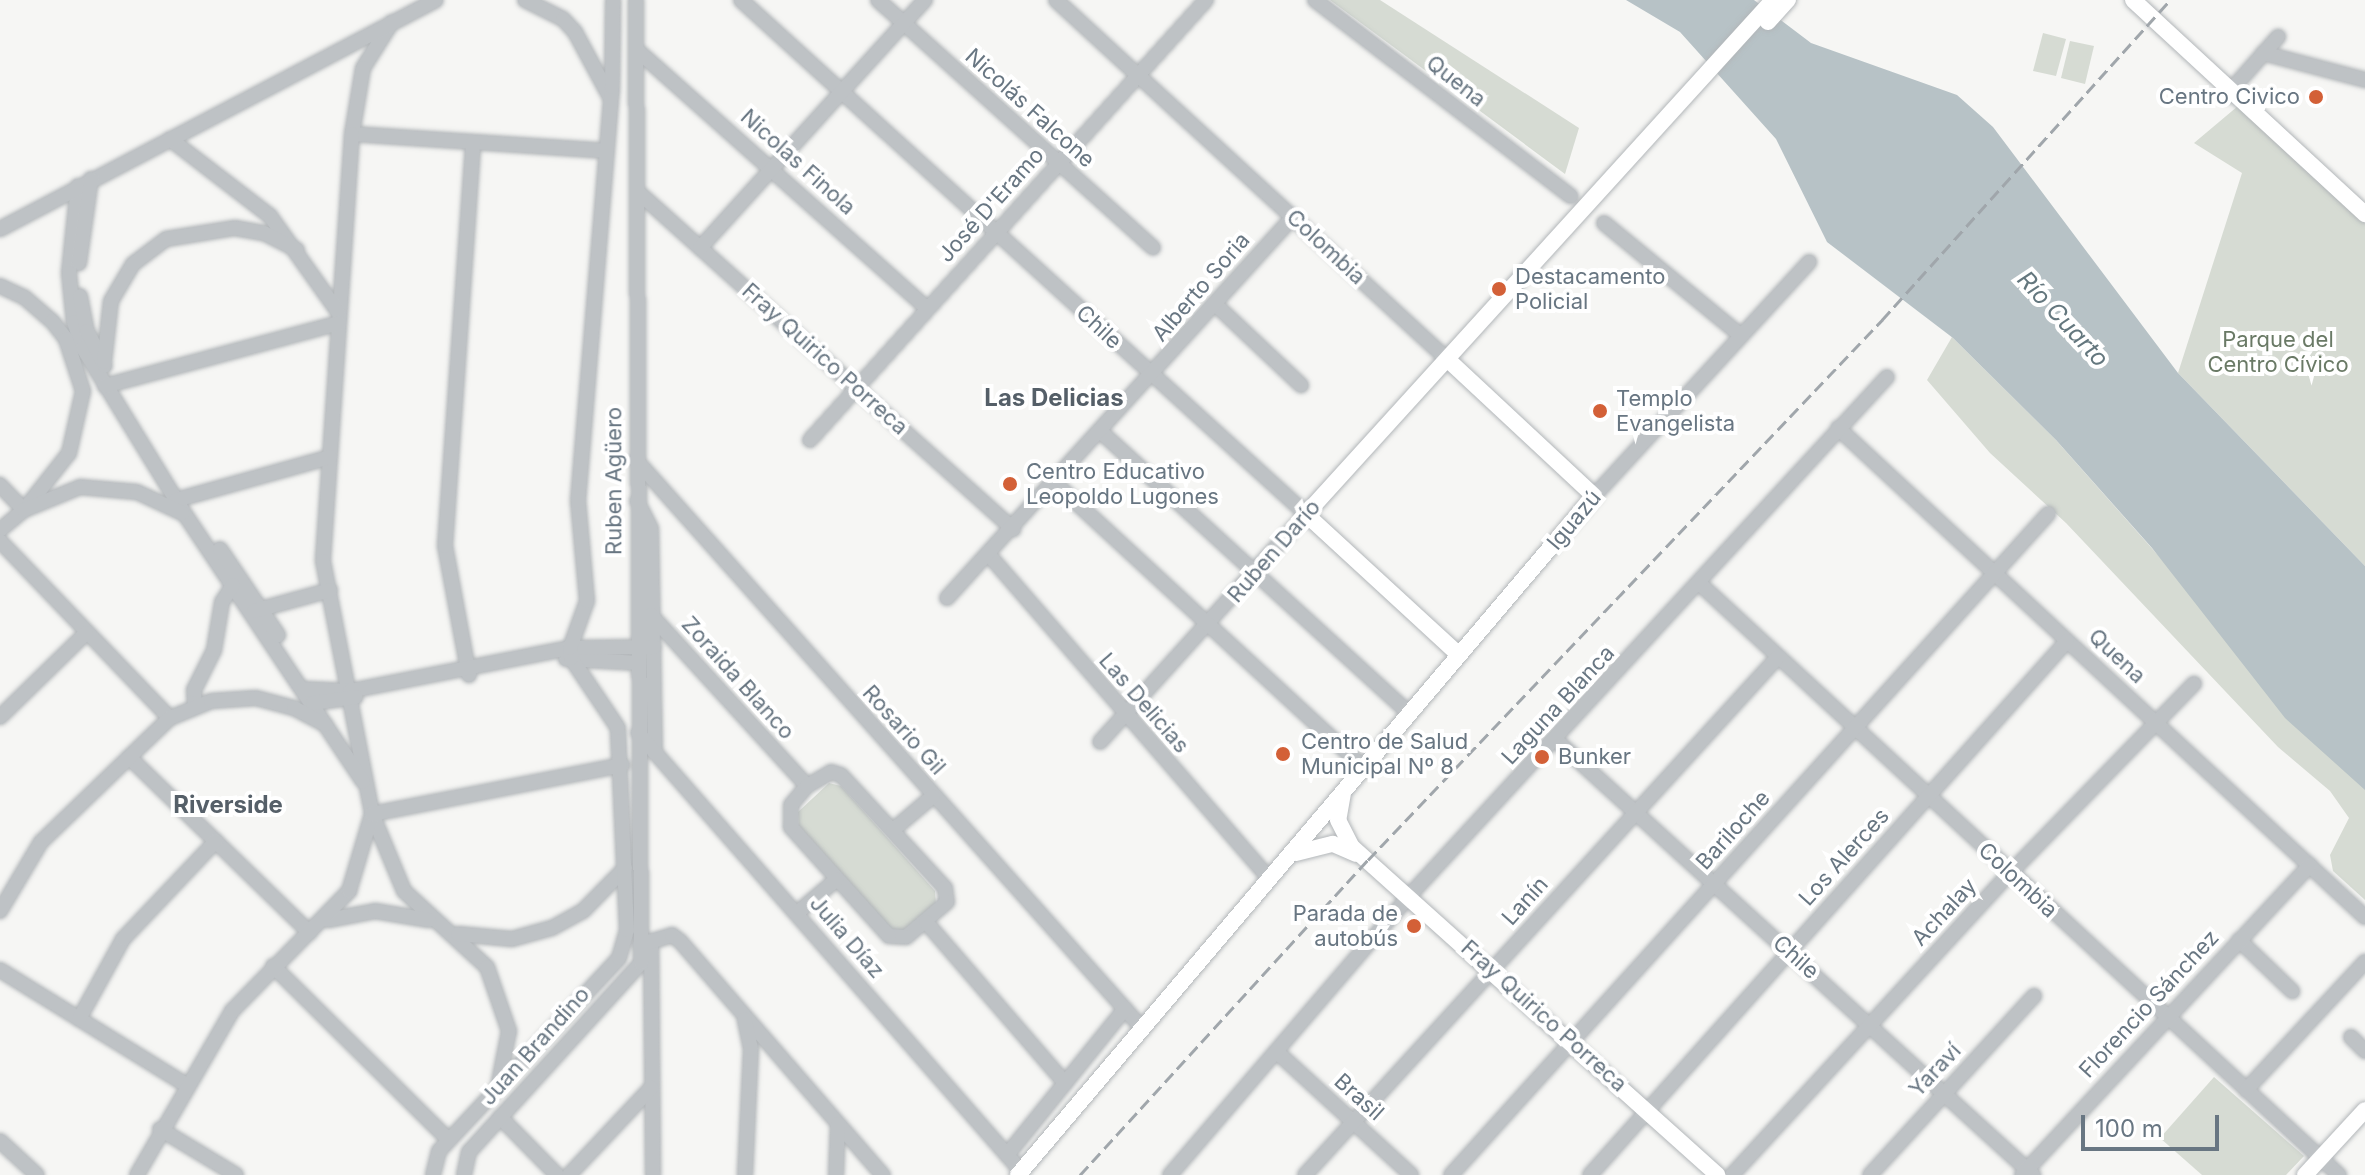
<!DOCTYPE html>
<meta charset="utf-8">
<style>
body{margin:0}
#map{position:relative;width:2365px;height:1175px;overflow:hidden;background:#f6f6f4;font-family:Inter,sans-serif}
div>[style]{position:absolute}
[style*='--x']{left:calc(var(--x)*1px);top:calc(var(--y)*1px);width:calc(var(--w)*1px);rotate:calc(var(--a)*1deg)}
.green>*{inset:0;background:#d6dbd3}
.water>*{inset:0;background:#b7c2c6}
.roads{filter:drop-shadow(0 0 2px #b2b6b9) drop-shadow(0 0 2px #b2b6b9)}
.minor>*{height:14px;margin:-7px;padding:0 7px;transform-origin:7px;border-radius:7px;background:#bec2c5}
.major>*{height:16px;margin:-8px;padding:0 8px;transform-origin:8px;border-radius:8px;background:#fff}
.rail>*{height:3px;margin-top:-1.5px;transform-origin:0;background:repeating-linear-gradient(90deg,#a0a6ab 0 12px,transparent 0 18px)}
.dots>*{width:22px;height:22px;translate:-50% -50%;box-sizing:border-box;border:4px solid #fff;border-radius:50%}
span{translate:-50% -50%;white-space:nowrap;text-align:center;line-height:1.15;-webkit-text-stroke:8px #fff;paint-order:stroke}
.street-label{font-size:22px;color:#687682}
.poi-label{font-size:22px;color:#687682}
.right{translate:-100% -50%;text-align:right}
.left{translate:0 -50%;text-align:left}
.park-label{font-size:22px;color:#6a7a66}
.water-label{font-size:24px;color:#64777e;font-style:italic}
.neighbourhood-label{font-size:24px;color:#555f68;font-weight:700}
.scale{position:absolute;left:2081px;top:1115px;width:138px;height:36px;box-sizing:border-box;border:4px solid #687682;border-top:0;padding-left:10px;font-size:24px;line-height:28px;white-space:nowrap;color:#687682;-webkit-text-stroke:6px #fff;paint-order:stroke}
</style>
<div id="map">
<div class="green">
<i style="clip-path:polygon(1330px 0,1380px 0,1579px 128px,1565px 174px)"></i>
<i style="clip-path:polygon(2043px 33px,2066px 39px,2056px 76px,2033px 71px)"></i>
<i style="clip-path:polygon(2070px 41px,2094px 46px,2085px 84px,2061px 78px)"></i>
<i style="clip-path:polygon(2238px 106px,2365px 223px,2365px 566px,2178px 373px,2242px 173px,2194px 143px)"></i>
<i style="clip-path:polygon(1952px 337px,2055px 439px,2365px 789px,2365px 900px,2333px 871px,2330px 855px,2349px 818px,2330px 791px,2278px 747px,2066px 523px,1990px 453px,1927px 380px)"></i>
<i style="clip-path:polygon(829px 783px,841px 786px,935px 891px,936px 904px,903px 931px,891px 929px,799px 826px,798px 812px)"></i>
<i style="clip-path:polygon(2214px 1077px,2304px 1156px,2286px 1175px,2202px 1175px,2160px 1138px)"></i>
</div>
<div class="water">
<i style="clip-path:polygon(1626px 0,1754px 0,1811px 43px,1957px 95px,1993px 127px,2178px 373px,2365px 566px,2365px 790px,2285px 718px,2152px 548px,2056px 440px,1953px 338px,1827px 242px,1776px 139px,1680px 32px)"></i>
</div>
<div class="roads">
<div class="minor">
<i style="--x:525;--y:0;--w:42;--a:26.6"></i>
<i style="--x:563;--y:19;--w:18;--a:47"></i>
<i style="--x:575;--y:32;--w:74;--a:61.7"></i>
<i style="--x:741;--y:0;--w:764;--a:42.29"></i>
<i style="--x:1306;--y:514;--w:307;--a:132.1"></i>
<i style="--x:878;--y:0;--w:370;--a:42"></i>
<i style="--x:1056;--y:0;--w:532;--a:42.56"></i>
<i style="--x:1315;--y:0;--w:322;--a:37.5"></i>
<i style="--x:392;--y:22;--w:54;--a:122.2"></i>
<i style="--x:363;--y:68;--w:67;--a:99.5"></i>
<i style="--x:352;--y:134;--w:254;--a:3.8"></i>
<i style="--x:637;--y:50;--w:388;--a:41.7"></i>
<i style="--x:2263;--y:53;--w:106;--a:14.8"></i>
<i style="--x:2226;--y:96;--w:79;--a:-48.6"></i>
<i style="--x:352;--y:134;--w:428;--a:93.9"></i>
<i style="--x:323;--y:561;--w:258;--a:79"></i>
<i style="--x:372;--y:814;--w:83;--a:67.4"></i>
<i style="--x:404;--y:891;--w:113;--a:42.5"></i>
<i style="--x:487;--y:967;--w:68;--a:71"></i>
<i style="--x:509;--y:1031;--w:52;--a:101.1"></i>
<i style="--x:170;--y:139;--w:126;--a:37.6"></i>
<i style="--x:270;--y:216;--w:119;--a:54.6"></i>
<i style="--x:78;--y:186;--w:87;--a:95.9"></i>
<i style="--x:69;--y:273;--w:49;--a:84.2"></i>
<i style="--x:74;--y:322;--w:28;--a:71"></i>
<i style="--x:83;--y:348;--w:197;--a:58.5"></i>
<i style="--x:186;--y:516;--w:319;--a:56.3"></i>
<i style="--x:637;--y:191;--w:506;--a:41.95"></i>
<i style="--x:1604;--y:223;--w:173;--a:39.4"></i>
<i style="--x:0;--y:229;--w:492;--a:-27.7"></i>
<i style="--x:700;--y:248;--w:335;--a:-47.8"></i>
<i style="--x:79;--y:263;--w:85;--a:-81.9"></i>
<i style="--x:0;--y:286;--w:26;--a:25"></i>
<i style="--x:24;--y:297;--w:37;--a:41"></i>
<i style="--x:52;--y:321;--w:23;--a:52"></i>
<i style="--x:66;--y:339;--w:55;--a:71.9"></i>
<i style="--x:83;--y:391;--w:64;--a:102.7"></i>
<i style="--x:69;--y:453;--w:73;--a:128.3"></i>
<i style="--x:24;--y:510;--w:35;--a:-134"></i>
<i style="--x:80;--y:296;--w:36;--a:79"></i>
<i style="--x:87;--y:331;--w:39;--a:63"></i>
<i style="--x:1216;--y:305;--w:117;--a:43.3"></i>
<i style="--x:104;--y:362;--w:61;--a:-83.5"></i>
<i style="--x:111;--y:301;--w:43;--a:-59.3"></i>
<i style="--x:133;--y:264;--w:41;--a:-37.1"></i>
<i style="--x:166;--y:239;--w:70;--a:-9.1"></i>
<i style="--x:235;--y:228;--w:29;--a:10"></i>
<i style="--x:264;--y:233;--w:37;--a:27"></i>
<i style="--x:105;--y:386;--w:242;--a:-15.1"></i>
<i style="--x:1838;--y:428;--w:719;--a:42.86"></i>
<i style="--x:1100;--y:431;--w:417;--a:42.4"></i>
<i style="--x:810;--y:440;--w:592;--a:-48.01"></i>
<i style="--x:636;--y:460;--w:759;--a:48.31"></i>
<i style="--x:1054;--y:482;--w:418;--a:42.7"></i>
<i style="--x:1594;--y:496;--w:318;--a:-47.4"></i>
<i style="--x:176;--y:500;--w:160;--a:-15.6"></i>
<i style="--x:637;--y:501;--w:31;--a:63"></i>
<i style="--x:651;--y:529;--w:224;--a:89"></i>
<i style="--x:0;--y:530;--w:31;--a:-40"></i>
<i style="--x:24;--y:510;--w:61;--a:-22.3"></i>
<i style="--x:80;--y:487;--w:57;--a:5"></i>
<i style="--x:137;--y:492;--w:50;--a:25"></i>
<i style="--x:0;--y:541;--w:245;--a:46.2"></i>
<i style="--x:220;--y:549;--w:104;--a:56"></i>
<i style="--x:989;--y:555;--w:427;--a:49.1"></i>
<i style="--x:1699;--y:583;--w:872;--a:42.77"></i>
<i style="--x:947;--y:598;--w:515;--a:-47.76"></i>
<i style="--x:254;--y:611;--w:79;--a:-15.4"></i>
<i style="--x:651;--y:615;--w:231;--a:47.6"></i>
<i style="--x:566;--y:659;--w:71;--a:3.2"></i>
<i style="--x:469;--y:675;--w:131;--a:-100.5"></i>
<i style="--x:445;--y:546;--w:404;--a:-86"></i>
<i style="--x:304;--y:689;--w:46;--a:2.5"></i>
<i style="--x:350;--y:691;--w:224;--a:-11.1"></i>
<i style="--x:570;--y:648;--w:84;--a:-0.7"></i>
<i style="--x:313;--y:703;--w:43;--a:-7.9"></i>
<i style="--x:195;--y:706;--w:16;--a:-94"></i>
<i style="--x:194;--y:690;--w:45;--a:-63.4"></i>
<i style="--x:214;--y:650;--w:49;--a:-80.5"></i>
<i style="--x:222;--y:602;--w:20;--a:-57"></i>
<i style="--x:0;--y:717;--w:120;--a:-44.3"></i>
<i style="--x:638;--y:733;--w:582;--a:48.83"></i>
<i style="--x:1556;--y:740;--w:646;--a:42.36"></i>
<i style="--x:129;--y:757;--w:252;--a:44.2"></i>
<i style="--x:831;--y:772;--w:10;--a:17"></i>
<i style="--x:841;--y:775;--w:154;--a:47.4"></i>
<i style="--x:945;--y:888;--w:14;--a:82"></i>
<i style="--x:947;--y:902;--w:54;--a:139.5"></i>
<i style="--x:906;--y:937;--w:17;--a:-177"></i>
<i style="--x:889;--y:936;--w:147;--a:-132"></i>
<i style="--x:791;--y:827;--w:22;--a:-90"></i>
<i style="--x:791;--y:805;--w:25;--a:-50"></i>
<i style="--x:807;--y:786;--w:28;--a:-30"></i>
<i style="--x:893;--y:830;--w:52;--a:-40.4"></i>
<i style="--x:0;--y:911;--w:80;--a:-59.3"></i>
<i style="--x:41;--y:842;--w:179;--a:-43.9"></i>
<i style="--x:170;--y:718;--w:44;--a:-22.5"></i>
<i style="--x:211;--y:701;--w:45;--a:-3.8"></i>
<i style="--x:256;--y:698;--w:39;--a:15"></i>
<i style="--x:294;--y:708;--w:36;--a:28"></i>
<i style="--x:797;--y:913;--w:52;--a:-40.4"></i>
<i style="--x:328;--y:920;--w:48;--a:-10.8"></i>
<i style="--x:375;--y:911;--w:55;--a:9.5"></i>
<i style="--x:926;--y:922;--w:213;--a:49.2"></i>
<i style="--x:458;--y:934;--w:54;--a:5.3"></i>
<i style="--x:512;--y:939;--w:41;--a:-15.4"></i>
<i style="--x:552;--y:928;--w:35;--a:-29"></i>
<i style="--x:583;--y:911;--w:60;--a:-45.7"></i>
<i style="--x:2239;--y:940;--w:74;--a:43.9"></i>
<i style="--x:651;--y:941;--w:234;--a:89.5"></i>
<i style="--x:640;--y:945;--w:34;--a:-17"></i>
<i style="--x:672;--y:935;--w:10;--a:37"></i>
<i style="--x:680;--y:941;--w:310;--a:49.1"></i>
<i style="--x:273;--y:966;--w:247;--a:44.7"></i>
<i style="--x:0;--y:970;--w:219;--a:31.7"></i>
<i style="--x:79;--y:1019;--w:91;--a:-61.2"></i>
<i style="--x:123;--y:939;--w:135;--a:-46.5"></i>
<i style="--x:2351;--y:1037;--w:20;--a:45"></i>
<i style="--x:1277;--y:1052;--w:182;--a:42.5"></i>
<i style="--x:2246;--y:1090;--w:175;--a:-47.1"></i>
<i style="--x:500;--y:1117;--w:81;--a:45.5"></i>
<i style="--x:160;--y:1129;--w:89;--a:31.2"></i>
<i style="--x:0;--y:1141;--w:50;--a:42.6"></i>
<i style="--x:1007;--y:1155;--w:188;--a:-51.1"></i>
<i style="--x:137;--y:1175;--w:190;--a:-59.9"></i>
<i style="--x:232;--y:1011;--w:168;--a:-45.7"></i>
<i style="--x:349;--y:891;--w:80;--a:-73.4"></i>
<i style="--x:372;--y:814;--w:255;--a:-11.1"></i>
<i style="--x:433;--y:1175;--w:25;--a:-76"></i>
<i style="--x:439;--y:1151;--w:264;--a:-47"></i>
<i style="--x:619;--y:958;--w:29;--a:-74"></i>
<i style="--x:627;--y:930;--w:202;--a:-92.6"></i>
<i style="--x:618;--y:728;--w:84;--a:-123.9"></i>
<i style="--x:571;--y:658;--w:10;--a:-96"></i>
<i style="--x:570;--y:648;--w:50;--a:-70.1"></i>
<i style="--x:587;--y:601;--w:100;--a:-95.1"></i>
<i style="--x:578;--y:501;--w:415;--a:-85.3"></i>
<i style="--x:612;--y:87;--w:87;--a:-89.3"></i>
<i style="--x:464;--y:1175;--w:24;--a:-78"></i>
<i style="--x:469;--y:1152;--w:256;--a:-47.7"></i>
<i style="--x:641;--y:963;--w:963;--a:-90.3"></i>
<i style="--x:569;--y:1175;--w:120;--a:-46.7"></i>
<i style="--x:745;--y:1175;--w:126;--a:-87.3"></i>
<i style="--x:751;--y:1049;--w:30;--a:-102"></i>
<i style="--x:836;--y:1175;--w:51;--a:-87.8"></i>
<i style="--x:1170;--y:1175;--w:369;--a:-49.4"></i>
<i style="--x:1410;--y:895;--w:704;--a:-47.36"></i>
<i style="--x:1305;--y:1175;--w:701;--a:-47.6"></i>
<i style="--x:1451;--y:1175;--w:891;--a:-47.91"></i>
<i style="--x:1590;--y:1175;--w:716;--a:-48.23"></i>
<i style="--x:1732;--y:1175;--w:410;--a:-47.4"></i>
<i style="--x:2010;--y:873;--w:264;--a:-45.8"></i>
<i style="--x:1870;--y:1175;--w:243;--a:-47.5"></i>
<i style="--x:2022;--y:1175;--w:423;--a:-47.1"></i>
</div>
<div class="major">
<i style="--x:2133;--y:0;--w:316;--a:42.7"></i>
<i style="--x:1768;--y:22;--w:30;--a:-48"></i>
<i style="--x:1458;--y:654;--w:207;--a:-137.4"></i>
<i style="--x:1306;--y:514;--w:694;--a:-47.74"></i>
<i style="--x:1343;--y:793;--w:27;--a:100"></i>
<i style="--x:1338;--y:820;--w:30;--a:63"></i>
<i style="--x:1352;--y:847;--w:491;--a:41.9"></i>
<i style="--x:1296;--y:853;--w:38;--a:-14"></i>
<i style="--x:1333;--y:844;--w:25;--a:23"></i>
<i style="--x:1018;--y:1175;--w:890;--a:-49.69"></i>
<i style="--x:1594;--y:496;--w:200;--a:-137"></i>
<i style="--x:2305;--y:1175;--w:88;--a:-47.3"></i>
</div>
</div>
<div class="rail">
<i style="--x:1080;--y:1175;--w:427;--a:-47.6"></i>
<i style="--x:1368;--y:860;--w:746;--a:-46.41"></i>
<i style="--x:1882;--y:320;--w:431;--a:-48"></i>
</div>
<div class="dots">
<i style="left:2316px;top:97px;background:#d36037"></i>
<i style="left:1499px;top:289px;background:#d36037"></i>
<i style="left:1600px;top:411px;background:#d36037"></i>
<i style="left:1010px;top:484px;background:#d36037"></i>
<i style="left:1283px;top:754px;background:#d36037"></i>
<i style="left:1542px;top:757px;background:#d36037"></i>
<i style="left:1414px;top:926px;background:#d36037"></i>
</div>
<div class="street-label">
<span style="left:1456px;top:81px;rotate:38deg">Quena</span>
<span style="left:1030px;top:108px;rotate:42deg">Nicolás Falcone</span>
<span style="left:798px;top:162px;rotate:42deg">Nicolas Finola</span>
<span style="left:991px;top:205px;rotate:-48deg">José D'Eramo</span>
<span style="left:1326px;top:247px;rotate:43deg">Colombia</span>
<span style="left:1201px;top:287px;rotate:-49deg">Alberto Soria</span>
<span style="left:1099px;top:327px;rotate:43deg">Chile</span>
<span style="left:825px;top:359px;rotate:42deg">Fray Quirico Porreca</span>
<span style="left:614px;top:481px;rotate:-90deg">Ruben Agüero</span>
<span style="left:1574px;top:520px;rotate:-50deg">Iguazú</span>
<span style="left:1274px;top:551px;rotate:-49deg">Ruben Darío</span>
<span style="left:2117px;top:656px;rotate:43deg">Quena</span>
<span style="left:738px;top:678px;rotate:48deg">Zoraida Blanco</span>
<span style="left:1144px;top:703px;rotate:49deg">Las Delicias</span>
<span style="left:1558px;top:705px;rotate:-47deg">Laguna Blanca</span>
<span style="left:904px;top:730px;rotate:48deg">Rosario Gil</span>
<span style="left:1733px;top:830px;rotate:-48deg">Bariloche</span>
<span style="left:1844px;top:857px;rotate:-48deg">Los Alerces</span>
<span style="left:2018px;top:880px;rotate:43deg">Colombia</span>
<span style="left:1525px;top:901px;rotate:-48deg">Lanín</span>
<span style="left:1944px;top:912px;rotate:-47deg">Achalay</span>
<span style="left:847px;top:937px;rotate:49deg">Julia Díaz</span>
<span style="left:1796px;top:957px;rotate:42deg">Chile</span>
<span style="left:2149px;top:1004px;rotate:-47deg">Florencio Sánchez</span>
<span style="left:1544px;top:1016px;rotate:42deg">Fray Quirico Porreca</span>
<span style="left:535px;top:1046px;rotate:-48deg">Juan Brandino</span>
<span style="left:1935px;top:1070px;rotate:-47deg">Yaraví</span>
<span style="left:1359px;top:1097px;rotate:42deg">Brasil</span>
</div>
<div class="poi-label">
<span class="right" style="left:2300px;top:97px">Centro Civico</span>
<span class="left" style="left:1515px;top:289px">Destacamento<br>Policial</span>
<span class="left" style="left:1616px;top:411px">Templo<br>Evangelista</span>
<span class="left" style="left:1026px;top:484px">Centro Educativo<br>Leopoldo Lugones</span>
<span class="left" style="left:1301px;top:754px">Centro de Salud<br>Municipal Nº 8</span>
<span class="left" style="left:1558px;top:757px">Bunker</span>
<span class="right" style="left:1398px;top:926px">Parada de<br>autobús</span>
</div>
<div class="park-label">
<span style="left:2278px;top:352px">Parque del<br>Centro Cívico</span>
</div>
<div class="water-label">
<span style="left:2063px;top:319px;rotate:47deg">Río Cuarto</span>
</div>
<div class="neighbourhood-label">
<span style="left:1054px;top:398px">Las Delicias</span>
<span style="left:228px;top:805px">Riverside</span>
</div>
<div class="scale">100 m</div>
</div>
